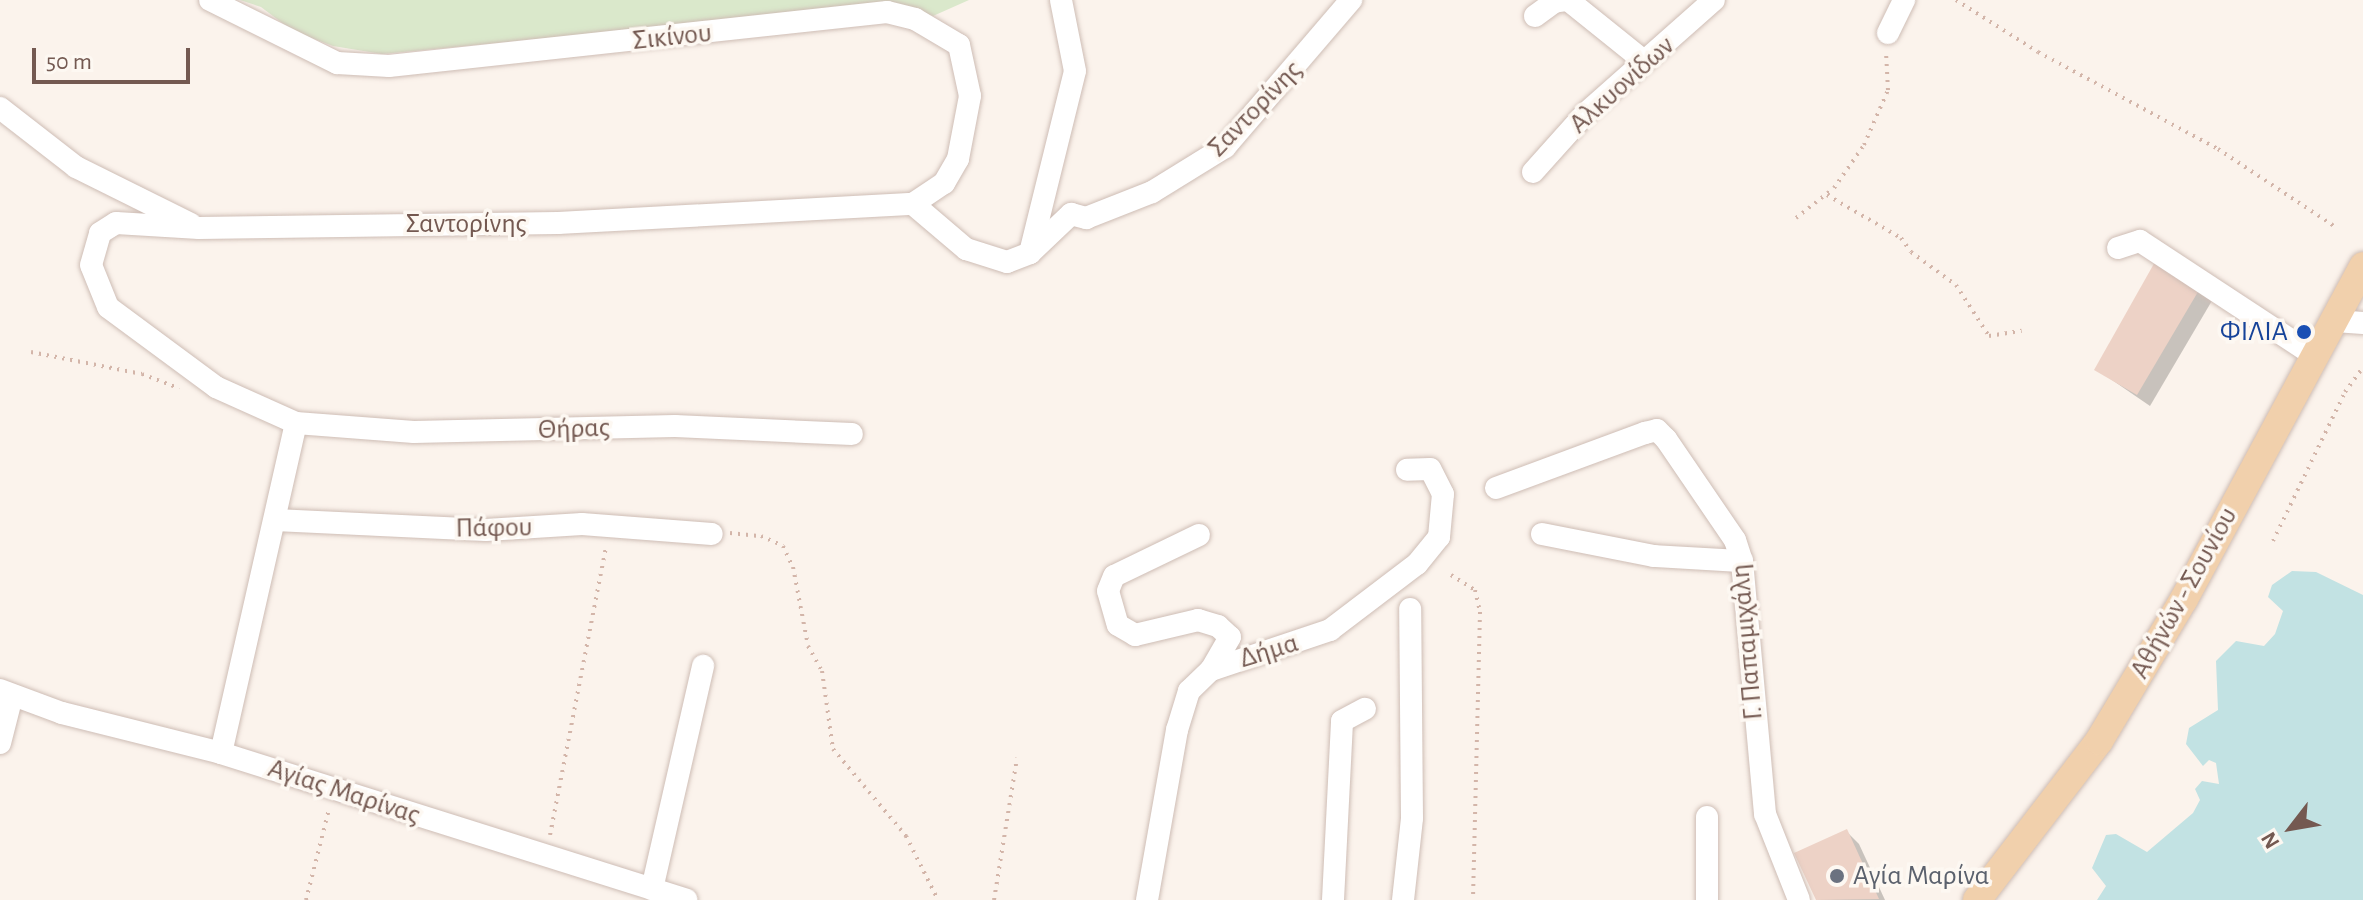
<!DOCTYPE html>
<meta charset="utf-8">
<style>
body{margin:0}
#map{position:relative;width:2363px;height:900px;overflow:hidden;background:#fbf3ec;font-family:"Alegreya Sans",sans-serif}
div>[style]{position:absolute}
[style*='--x']{left:calc(var(--x)*1px);top:calc(var(--y)*1px);width:calc(var(--w)*1px);rotate:calc(var(--a)*1deg)}
.green>*{inset:0;background:#dae8cb}
.water>*{inset:0;background:#c2e2e3}
.shadow>*{inset:0;background:#0003}
.building>*{inset:0;background:#edd2c6}
.path>*{height:4px;margin-top:-2px;transform-origin:0;background:repeating-linear-gradient(90deg,#d3b5a9 0 2px,transparent 0 8px)}
.roads{filter:drop-shadow(0 0 2px #cebdb5) drop-shadow(0 0 2px #cebdb5)}
.minor>*{height:22px;margin:-11px;padding:0 11px;transform-origin:11px;border-radius:11px;background:#fff}
.major>*{height:28px;margin:-14px;padding:0 14px;transform-origin:14px;border-radius:14px;background:#f1d0ac}
.dots>*{width:22px;height:22px;translate:-50% -50%;box-sizing:border-box;border:4px solid #fdf8f2;border-radius:50%}
span{translate:-50% -50%;white-space:nowrap;text-align:center;line-height:1.15;-webkit-text-stroke:7px #fdf8f2;paint-order:stroke}
.street-label{font-size:28px;color:#745951}
.transit-label{font-size:28px;color:#164399}
.right{translate:-100% -50%;text-align:right}
.worship-label{font-size:28px;color:#5b616d}
.left{translate:0 -50%;text-align:left}
.north{position:absolute;left:2251px;top:788px;width:80px;height:80px;-webkit-text-stroke:6px #fdf8f2;paint-order:stroke;rotate:239deg;font-size:22px;font-weight:700;line-height:32px;text-align:center;color:#745951}
.north::after{content:'';display:block;margin:auto;width:28px;height:36px;background:#745951;clip-path:polygon(50% 0,100% 100%,50% 72%,0 100%)}
.scale{position:absolute;left:32px;top:48px;width:158px;height:36px;box-sizing:border-box;border:4px solid #745951;border-top:0;padding-left:10px;font-size:24px;line-height:28px;white-space:nowrap;color:#745951;-webkit-text-stroke:6px #fdf8f2;paint-order:stroke}
</style>
<div id="map">
<div class="green">
<i style="clip-path:polygon(240px 0,969px 0,933px 16px,890px 5px,382px 54px,333px 46px,293px 31px,261px 7px)"></i>
</div>
<div class="water">
<i style="clip-path:polygon(2292px 571px,2316px 572px,2363px 595px,2363px 900px,2097px 900px,2106px 886px,2092px 868px,2106px 835px,2116px 834px,2147px 852px,2193px 813px,2200px 800px,2195px 789px,2202px 781px,2219px 784px,2216px 763px,2209px 760px,2203px 766px,2186px 744px,2189px 728px,2218px 710px,2216px 661px,2236px 641px,2264px 646px,2275px 634px,2283px 611px,2268px 597px,2272px 585px)"></i>
</div>
<div class="shadow">
<i style="clip-path:polygon(2157px 262px,2213px 299px,2150px 406px,2096px 369px)"></i>
<i style="clip-path:polygon(1846px 831px,1859px 844px,1885px 900px,1818px 900px,1797px 854px)"></i>
</div>
<div class="building">
<i style="clip-path:polygon(2156px 260px,2202px 285px,2137px 395px,2094px 370px)"></i>
<i style="clip-path:polygon(1847px 829px,1879px 899px,1816px 900px,1794px 853px)"></i>
</div>
<div class="path">
<i style="--x:1956;--y:0;--w:97;--a:32.4"></i>
<i style="--x:2038;--y:52;--w:204;--a:28.3"></i>
<i style="--x:2218;--y:149;--w:139;--a:33.6"></i>
<i style="--x:1827;--y:195;--w:86;--a:30.2"></i>
<i style="--x:1901;--y:238;--w:17;--a:54"></i>
<i style="--x:1911;--y:252;--w:56;--a:36.3"></i>
<i style="--x:1956;--y:285;--w:61;--a:57.1"></i>
<i style="--x:1989;--y:336;--w:33;--a:-9"></i>
<i style="--x:1796;--y:218;--w:48;--a:-38.3"></i>
<i style="--x:1834;--y:188;--w:52;--a:-55.1"></i>
<i style="--x:1864;--y:145;--w:60;--a:-66.4"></i>
<i style="--x:1888;--y:90;--w:39;--a:-93"></i>
<i style="--x:31;--y:352;--w:113;--a:11.2"></i>
<i style="--x:142;--y:374;--w:40;--a:21"></i>
<i style="--x:730;--y:533;--w:31;--a:6"></i>
<i style="--x:761;--y:536;--w:24;--a:24"></i>
<i style="--x:783;--y:546;--w:23;--a:65"></i>
<i style="--x:793;--y:567;--w:80;--a:79.2"></i>
<i style="--x:808;--y:646;--w:29;--a:61"></i>
<i style="--x:822;--y:671;--w:79;--a:82"></i>
<i style="--x:833;--y:749;--w:114;--a:50"></i>
<i style="--x:906;--y:836;--w:72;--a:63.4"></i>
<i style="--x:2273;--y:541;--w:165;--a:-64.2"></i>
<i style="--x:2345;--y:392;--w:31;--a:-54"></i>
<i style="--x:1451;--y:575;--w:28;--a:32"></i>
<i style="--x:1475;--y:590;--w:23;--a:77"></i>
<i style="--x:1480;--y:612;--w:288;--a:91.4"></i>
<i style="--x:550;--y:835;--w:294;--a:-79"></i>
<i style="--x:306;--y:900;--w:94;--a:-75.8"></i>
<i style="--x:994;--y:900;--w:144;--a:-80.8"></i>
</div>
<div class="roads">
<div class="minor">
<i style="--x:210;--y:0;--w:142;--a:26.4"></i>
<i style="--x:337;--y:63;--w:52;--a:3.3"></i>
<i style="--x:389;--y:66;--w:501;--a:-6.19"></i>
<i style="--x:887;--y:12;--w:29;--a:14"></i>
<i style="--x:915;--y:19;--w:51;--a:30.6"></i>
<i style="--x:959;--y:45;--w:52;--a:77.8"></i>
<i style="--x:970;--y:96;--w:64;--a:100.8"></i>
<i style="--x:958;--y:159;--w:28;--a:120"></i>
<i style="--x:944;--y:183;--w:37;--a:146"></i>
<i style="--x:1568;--y:0;--w:97;--a:38.8"></i>
<i style="--x:1535;--y:16;--w:24;--a:-36"></i>
<i style="--x:1554;--y:2;--w:13;--a:-9"></i>
<i style="--x:1888;--y:33;--w:37;--a:-64"></i>
<i style="--x:0;--y:108;--w:96;--a:37.8"></i>
<i style="--x:76;--y:167;--w:128;--a:26.4"></i>
<i style="--x:1533;--y:172;--w:78;--a:-48.1"></i>
<i style="--x:1585;--y:114;--w:172;--a:-41.5"></i>
<i style="--x:2118;--y:248;--w:23;--a:-18"></i>
<i style="--x:2140;--y:241;--w:209;--a:33.3"></i>
<i style="--x:1030;--y:253;--w:187;--a:-76.1"></i>
<i style="--x:1075;--y:71;--w:72;--a:-101.2"></i>
<i style="--x:2335;--y:321;--w:28;--a:4"></i>
<i style="--x:296;--y:423;--w:118;--a:4.4"></i>
<i style="--x:414;--y:432;--w:261;--a:-1.3"></i>
<i style="--x:675;--y:426;--w:177;--a:2.6"></i>
<i style="--x:1496;--y:488;--w:159;--a:-20.3"></i>
<i style="--x:1645;--y:433;--w:12;--a:-14"></i>
<i style="--x:1657;--y:430;--w:13;--a:45"></i>
<i style="--x:1666;--y:439;--w:122;--a:55.7"></i>
<i style="--x:1735;--y:540;--w:22;--a:72"></i>
<i style="--x:1742;--y:561;--w:254;--a:84.8"></i>
<i style="--x:1765;--y:814;--w:92;--a:68.4"></i>
<i style="--x:275;--y:520;--w:211;--a:2.7"></i>
<i style="--x:486;--y:530;--w:96;--a:-3.6"></i>
<i style="--x:582;--y:524;--w:130;--a:4.4"></i>
<i style="--x:1542;--y:534;--w:114;--a:11.1"></i>
<i style="--x:1654;--y:556;--w:88;--a:3.3"></i>
<i style="--x:1199;--y:535;--w:94;--a:154.2"></i>
<i style="--x:1114;--y:576;--w:16;--a:112"></i>
<i style="--x:1108;--y:591;--w:35;--a:74"></i>
<i style="--x:1118;--y:625;--w:20;--a:30"></i>
<i style="--x:1135;--y:635;--w:65;--a:-13.4"></i>
<i style="--x:1198;--y:620;--w:21;--a:17"></i>
<i style="--x:1218;--y:626;--w:16;--a:43"></i>
<i style="--x:1230;--y:637;--w:38;--a:120"></i>
<i style="--x:0;--y:690;--w:66;--a:20.4"></i>
<i style="--x:62;--y:713;--w:164;--a:14.1"></i>
<i style="--x:221;--y:753;--w:488;--a:17.5"></i>
<i style="--x:0;--y:743;--w:49;--a:-75.7"></i>
<i style="--x:221;--y:753;--w:338;--a:-77.2"></i>
<i style="--x:296;--y:423;--w:88;--a:-155.8"></i>
<i style="--x:216;--y:387;--w:134;--a:-143.5"></i>
<i style="--x:108;--y:307;--w:45;--a:-112"></i>
<i style="--x:91;--y:265;--w:33;--a:-74"></i>
<i style="--x:100;--y:233;--w:19;--a:-32"></i>
<i style="--x:116;--y:223;--w:83;--a:3.4"></i>
<i style="--x:199;--y:228;--w:359;--a:-0.8"></i>
<i style="--x:558;--y:223;--w:356;--a:-3.1"></i>
<i style="--x:913;--y:204;--w:70;--a:40.3"></i>
<i style="--x:966;--y:249;--w:43;--a:17.6"></i>
<i style="--x:1007;--y:262;--w:25;--a:-21"></i>
<i style="--x:1030;--y:253;--w:57;--a:-43.6"></i>
<i style="--x:1071;--y:214;--w:16;--a:15"></i>
<i style="--x:1086;--y:218;--w:71;--a:-21.5"></i>
<i style="--x:1152;--y:192;--w:86;--a:-31.7"></i>
<i style="--x:1225;--y:147;--w:194;--a:-49.4"></i>
<i style="--x:1707;--y:817;--w:83;--a:90"></i>
<i style="--x:652;--y:889;--w:229;--a:-77.1"></i>
<i style="--x:1147;--y:900;--w:173;--a:-80"></i>
<i style="--x:1177;--y:730;--w:41;--a:-72.9"></i>
<i style="--x:1189;--y:691;--w:30;--a:-44"></i>
<i style="--x:1211;--y:670;--w:126;--a:-18.6"></i>
<i style="--x:1330;--y:630;--w:109;--a:-37.2"></i>
<i style="--x:1417;--y:564;--w:35;--a:-51"></i>
<i style="--x:1439;--y:537;--w:43;--a:-84.7"></i>
<i style="--x:1443;--y:494;--w:28;--a:-117"></i>
<i style="--x:1430;--y:469;--w:23;--a:178"></i>
<i style="--x:1333;--y:900;--w:179;--a:-87.1"></i>
<i style="--x:1342;--y:721;--w:26;--a:-28"></i>
<i style="--x:1403;--y:900;--w:82;--a:-83.7"></i>
<i style="--x:1412;--y:818;--w:209;--a:-90.5"></i>
</div>
<div class="major">
<i style="--x:1977;--y:900;--w:200;--a:-52.5"></i>
<i style="--x:2099;--y:741;--w:165;--a:-59.1"></i>
<i style="--x:2184;--y:599;--w:378;--a:-61.7"></i>
</div>
</div>
<div class="dots">
<i style="left:2304px;top:332px;background:#1a4fb4"></i>
<i style="left:1837px;top:876px;background:#6b7280"></i>
</div>
<div class="street-label">
<span style="left:672px;top:37px;rotate:-6deg">Σικίνου</span>
<span style="left:1622px;top:85px;rotate:-42deg">Αλκυονίδων</span>
<span style="left:1255px;top:109px;rotate:-46deg">Σαντορίνης</span>
<span style="left:466px;top:224px">Σαντορίνης</span>
<span style="left:574px;top:429px;rotate:-2deg">Θήρας</span>
<span style="left:494px;top:528px;rotate:-1deg">Πάφου</span>
<span style="left:2184px;top:593px;rotate:-61deg">Αθήνών - Σουνίου</span>
<span style="left:1747px;top:642px;rotate:-95deg">Γ. Παπαμιχάλη</span>
<span style="left:1269px;top:651px;rotate:-17deg">Δήμα</span>
<span style="left:344px;top:792px;rotate:18deg">Αγίας Μαρίνας</span>
</div>
<div class="transit-label">
<span class="right" style="left:2288px;top:332px">ΦΙΛΙΑ</span>
</div>
<div class="worship-label">
<span class="left" style="left:1853px;top:876px">Αγία Μαρίνα</span>
</div>
<div class="north">N</div>
<div class="scale">50 m</div>
</div>
